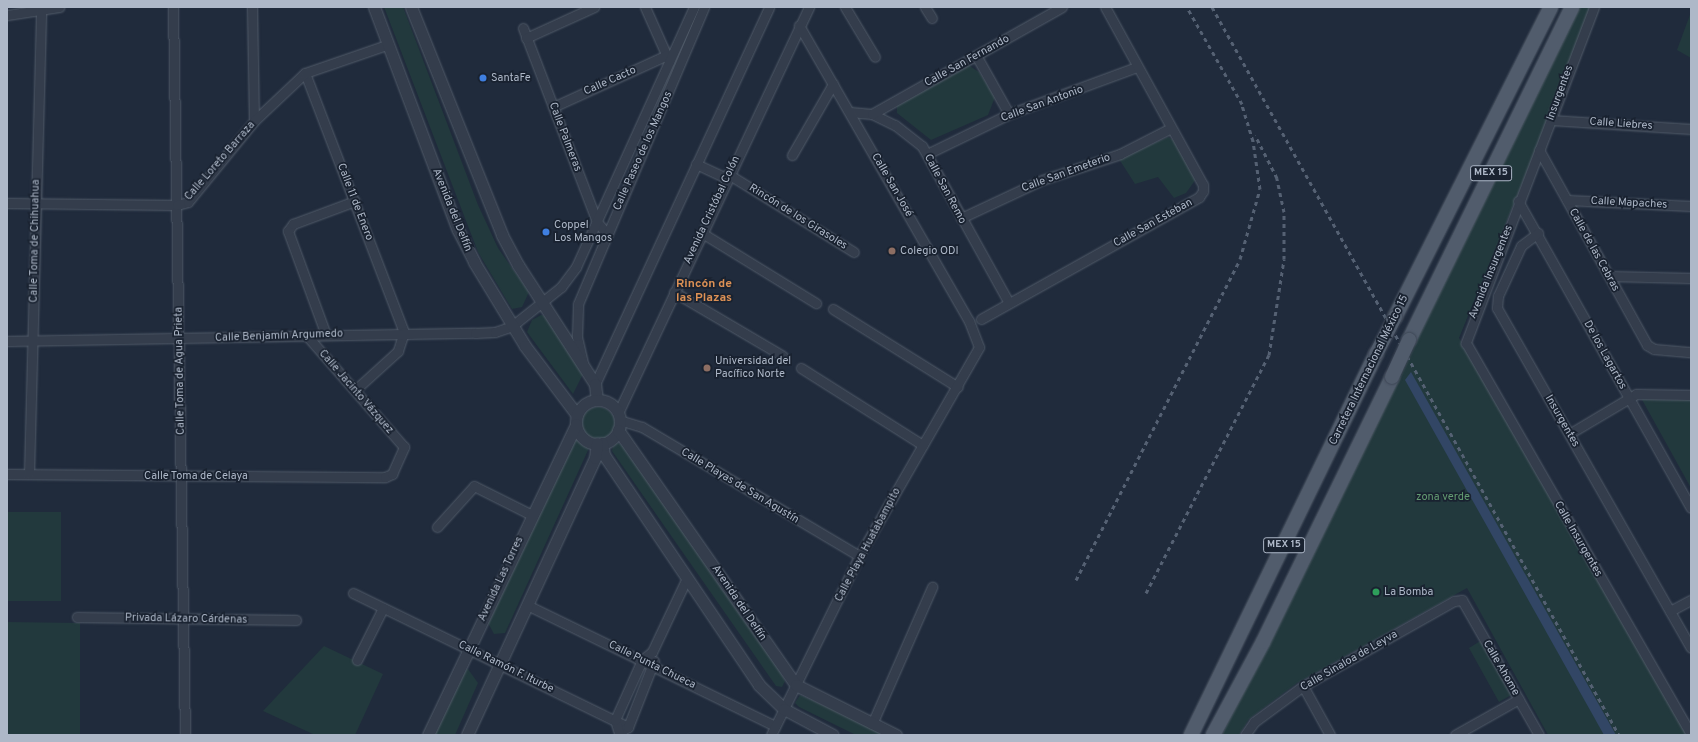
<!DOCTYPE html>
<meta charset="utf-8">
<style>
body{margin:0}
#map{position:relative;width:1698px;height:742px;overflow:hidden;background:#202b3c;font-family:Overpass,sans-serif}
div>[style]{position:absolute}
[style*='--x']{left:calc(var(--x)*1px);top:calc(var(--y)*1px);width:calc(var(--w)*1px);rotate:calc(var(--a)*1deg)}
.green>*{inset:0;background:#22393d}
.round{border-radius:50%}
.water>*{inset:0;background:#324665}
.roads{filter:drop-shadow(0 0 1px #515b69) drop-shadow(0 0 1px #515b69)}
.minor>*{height:9px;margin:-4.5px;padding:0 4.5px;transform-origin:4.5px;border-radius:4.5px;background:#343d4c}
.tertiary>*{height:11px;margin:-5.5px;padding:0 5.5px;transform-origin:5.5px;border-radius:5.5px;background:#343d4c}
.tertiary>.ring{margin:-5.5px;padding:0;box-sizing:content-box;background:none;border:11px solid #343d4c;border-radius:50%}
.primary>*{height:14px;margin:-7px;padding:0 7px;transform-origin:7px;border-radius:7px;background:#515c6c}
.rail>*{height:3px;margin-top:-1.5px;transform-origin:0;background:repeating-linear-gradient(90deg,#556173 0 4px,transparent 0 8px)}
.bridges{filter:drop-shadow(0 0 1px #3d4655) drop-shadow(0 0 1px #3d4655)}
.primary-bridge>*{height:14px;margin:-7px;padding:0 7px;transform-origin:7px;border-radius:7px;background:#515c6c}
.dots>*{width:11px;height:11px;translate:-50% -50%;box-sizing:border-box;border:2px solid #192230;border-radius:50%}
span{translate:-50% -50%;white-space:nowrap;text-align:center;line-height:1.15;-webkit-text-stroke:3.5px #192230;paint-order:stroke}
.shield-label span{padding:1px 3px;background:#192230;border:1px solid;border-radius:3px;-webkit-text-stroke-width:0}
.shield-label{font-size:10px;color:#aeb8c8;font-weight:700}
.street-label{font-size:11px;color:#aeb8c8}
.poi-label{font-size:11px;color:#aeb8c8}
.left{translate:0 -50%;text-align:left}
.park-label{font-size:11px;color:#639b71}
.neighbourhood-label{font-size:12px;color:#dd9155;font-weight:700}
.frame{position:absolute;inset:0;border:8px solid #aeb8c8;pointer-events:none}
</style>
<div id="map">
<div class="green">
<i style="clip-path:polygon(384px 7px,403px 7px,478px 205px,498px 248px,529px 292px,522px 307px,512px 309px,478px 252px)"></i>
<i style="clip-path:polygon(1578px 7px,1594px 7px,1459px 338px,1688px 735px,1548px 735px,1467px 588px,1297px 683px,1249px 719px,1239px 735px,1222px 735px)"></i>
<i style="clip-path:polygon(1691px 12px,1691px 58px,1677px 50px)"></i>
<i style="clip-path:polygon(965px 63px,979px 72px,995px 97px,988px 115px,931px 140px,897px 113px,897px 105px)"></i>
<i style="clip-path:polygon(1168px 137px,1175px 141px,1196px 179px,1186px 193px,1174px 198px,1158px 177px,1135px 184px,1119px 159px)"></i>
<i style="clip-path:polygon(541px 315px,546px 316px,583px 374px,573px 394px,527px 332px,532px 320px)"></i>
<i style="clip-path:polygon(1640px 396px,1691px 396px,1691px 488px)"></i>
<i class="round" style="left:581px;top:407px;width:34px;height:34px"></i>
<i style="clip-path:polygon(574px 439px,586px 441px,589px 448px,505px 633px,494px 634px,488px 623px)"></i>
<i style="clip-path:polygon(614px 442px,623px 445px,723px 587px,780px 671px,785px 681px,782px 687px,776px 686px,612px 451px)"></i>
<i style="clip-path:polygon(7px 512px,61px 512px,61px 601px,7px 601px)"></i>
<i style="clip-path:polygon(7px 622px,80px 623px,80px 735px,7px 735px)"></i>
<i style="clip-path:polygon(1482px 640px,1513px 694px,1499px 702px,1469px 648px)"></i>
<i style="clip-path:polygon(324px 646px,383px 674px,355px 735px,315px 735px,263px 711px)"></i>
<i style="clip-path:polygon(468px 669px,478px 683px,455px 735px,431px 735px,463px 670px)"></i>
<i style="clip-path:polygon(800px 695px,842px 713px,887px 735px,856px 735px,799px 707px,795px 703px)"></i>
</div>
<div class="water">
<i style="clip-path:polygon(1411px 372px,1616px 735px,1604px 735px,1405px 380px)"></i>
</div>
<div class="roads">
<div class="minor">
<i style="--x:173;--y:7;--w:728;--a:89.06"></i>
<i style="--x:252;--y:7;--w:114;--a:89"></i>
<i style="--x:645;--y:7;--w:59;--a:66"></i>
<i style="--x:845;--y:7;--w:58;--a:59"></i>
<i style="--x:925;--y:7;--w:13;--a:58"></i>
<i style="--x:1594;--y:7;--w:360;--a:110.9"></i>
<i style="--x:1466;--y:343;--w:452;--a:60.1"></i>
<i style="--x:7;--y:15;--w:53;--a:-8.7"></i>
<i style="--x:523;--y:28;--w:208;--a:69.1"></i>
<i style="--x:597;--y:222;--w:16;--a:50"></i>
<i style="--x:526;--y:38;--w:75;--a:-24.5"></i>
<i style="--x:977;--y:57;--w:65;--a:60.7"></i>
<i style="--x:305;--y:73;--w:277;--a:69.1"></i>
<i style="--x:404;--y:332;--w:20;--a:108"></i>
<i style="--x:398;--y:351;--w:58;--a:137.8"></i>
<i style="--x:553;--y:107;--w:125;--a:-24.5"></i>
<i style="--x:850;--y:112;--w:22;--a:5"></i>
<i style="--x:872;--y:114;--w:25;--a:26"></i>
<i style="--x:895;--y:125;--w:34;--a:38"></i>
<i style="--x:922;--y:146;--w:179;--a:61"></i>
<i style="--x:872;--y:114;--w:218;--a:-29.4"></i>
<i style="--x:1551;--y:120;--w:140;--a:3.7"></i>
<i style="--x:1539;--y:150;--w:223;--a:61"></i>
<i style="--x:1647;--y:345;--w:8;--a:30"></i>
<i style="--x:1654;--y:349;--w:37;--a:5"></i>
<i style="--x:927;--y:154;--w:91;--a:-26"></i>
<i style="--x:1009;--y:114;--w:136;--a:-20.2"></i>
<i style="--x:792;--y:155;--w:82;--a:-60"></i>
<i style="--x:696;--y:164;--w:33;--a:25"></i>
<i style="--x:728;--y:174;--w:148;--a:31.8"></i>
<i style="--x:1567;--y:200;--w:124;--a:2.8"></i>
<i style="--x:1518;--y:201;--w:352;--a:60.6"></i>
<i style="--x:7;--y:203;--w:170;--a:0.7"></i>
<i style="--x:177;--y:205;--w:11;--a:-15"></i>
<i style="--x:188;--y:202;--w:104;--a:-50.8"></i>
<i style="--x:254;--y:121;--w:70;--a:-43.3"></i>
<i style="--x:305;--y:73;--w:87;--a:-18.9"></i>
<i style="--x:961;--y:218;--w:89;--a:-25.1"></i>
<i style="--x:1042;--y:180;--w:82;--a:-18.4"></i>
<i style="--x:1120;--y:154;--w:57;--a:-27"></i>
<i style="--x:702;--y:233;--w:134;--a:31.6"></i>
<i style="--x:1538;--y:233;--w:21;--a:143"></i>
<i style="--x:1521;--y:246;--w:55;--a:114.7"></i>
<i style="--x:1498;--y:296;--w:12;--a:95"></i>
<i style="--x:1497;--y:308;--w:391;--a:60.3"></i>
<i style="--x:1609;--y:276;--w:82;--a:1.4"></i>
<i style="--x:674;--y:292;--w:126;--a:30.4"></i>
<i style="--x:833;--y:309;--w:147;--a:32"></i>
<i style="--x:981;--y:319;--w:250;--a:-29.2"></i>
<i style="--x:1199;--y:197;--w:7;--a:-56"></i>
<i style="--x:1203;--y:191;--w:6;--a:-90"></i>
<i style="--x:1203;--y:185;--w:203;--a:-118.8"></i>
<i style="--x:326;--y:335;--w:111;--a:-110.1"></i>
<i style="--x:288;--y:231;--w:9;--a:-54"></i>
<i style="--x:293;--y:224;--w:66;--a:-20.4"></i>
<i style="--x:7;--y:341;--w:468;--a:-1"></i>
<i style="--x:475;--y:333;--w:20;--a:-3"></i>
<i style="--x:495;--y:332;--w:18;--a:-19"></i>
<i style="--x:512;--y:326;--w:63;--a:-38.5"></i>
<i style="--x:561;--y:287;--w:25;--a:-53"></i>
<i style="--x:576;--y:267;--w:286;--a:-65.6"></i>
<i style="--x:583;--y:363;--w:28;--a:-103"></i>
<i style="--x:577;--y:336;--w:32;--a:-88"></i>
<i style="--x:578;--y:304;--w:323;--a:-67"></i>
<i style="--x:801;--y:368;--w:144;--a:32.3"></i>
<i style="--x:595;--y:384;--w:415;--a:-65.2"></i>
<i style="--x:618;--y:413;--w:449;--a:-64.8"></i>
<i style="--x:619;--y:420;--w:24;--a:17"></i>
<i style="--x:642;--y:427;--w:252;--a:30.7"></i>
<i style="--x:1569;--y:434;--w:78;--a:-30.8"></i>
<i style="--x:1636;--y:394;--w:55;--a:1"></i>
<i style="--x:7;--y:474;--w:378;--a:0.5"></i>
<i style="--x:385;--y:477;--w:8;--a:-23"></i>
<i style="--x:392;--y:474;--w:30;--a:-66"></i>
<i style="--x:404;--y:447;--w:147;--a:-131.1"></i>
<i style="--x:29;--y:474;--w:467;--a:-88.5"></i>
<i style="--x:437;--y:527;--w:55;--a:-47.9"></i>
<i style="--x:474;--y:486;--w:65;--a:26.6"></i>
<i style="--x:353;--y:593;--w:306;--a:26"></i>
<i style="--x:527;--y:605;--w:276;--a:26"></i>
<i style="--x:1670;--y:611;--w:24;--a:-28"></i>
<i style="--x:77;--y:617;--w:219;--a:0.8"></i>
<i style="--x:357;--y:660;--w:58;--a:-63.4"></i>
<i style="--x:1303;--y:686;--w:56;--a:61.1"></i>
<i style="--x:872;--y:724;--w:150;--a:-66.3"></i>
<i style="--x:623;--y:730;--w:6;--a:-31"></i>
<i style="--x:628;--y:727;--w:71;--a:-68.5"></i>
<i style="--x:619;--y:733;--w:14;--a:-107"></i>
<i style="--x:615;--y:720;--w:66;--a:-65.8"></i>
<i style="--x:642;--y:660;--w:13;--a:-39"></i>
<i style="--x:652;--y:652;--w:80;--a:-64.7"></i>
<i style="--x:771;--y:735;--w:199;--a:-63.8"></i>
<i style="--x:859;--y:556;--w:241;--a:-60.1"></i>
<i style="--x:979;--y:347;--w:28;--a:-111"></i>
<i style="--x:969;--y:321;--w:341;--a:-119.9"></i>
<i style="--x:1245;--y:735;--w:16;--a:-55"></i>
<i style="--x:1254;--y:722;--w:61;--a:-36.3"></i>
<i style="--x:1303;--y:686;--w:173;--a:-29.4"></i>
<i style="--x:1454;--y:601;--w:8;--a:-7"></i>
<i style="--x:1462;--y:600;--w:155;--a:60.3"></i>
<i style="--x:1455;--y:735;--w:73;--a:-29.4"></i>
</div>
<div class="tertiary">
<i style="--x:374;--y:7;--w:238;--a:69.4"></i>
<i style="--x:458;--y:230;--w:36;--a:63"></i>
<i style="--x:474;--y:262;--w:98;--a:58.7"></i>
<i style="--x:525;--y:346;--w:86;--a:53"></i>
<i style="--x:411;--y:7;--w:245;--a:68.2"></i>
<i style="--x:502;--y:235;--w:34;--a:62"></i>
<i style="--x:518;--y:265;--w:142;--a:57.1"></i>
<i style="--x:595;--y:384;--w:16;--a:83"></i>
<i class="ring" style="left:576px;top:400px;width:33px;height:33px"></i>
<i style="--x:618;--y:430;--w:311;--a:55.1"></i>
<i style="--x:796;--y:685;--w:112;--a:26.6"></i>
<i style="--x:602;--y:443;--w:12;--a:81"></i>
<i style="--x:604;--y:455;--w:277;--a:56"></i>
<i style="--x:759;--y:685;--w:35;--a:44"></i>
<i style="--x:784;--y:709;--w:55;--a:28"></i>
<i style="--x:428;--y:735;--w:344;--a:-64.5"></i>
<i style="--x:467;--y:735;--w:305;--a:-65.2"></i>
<i style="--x:595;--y:458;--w:15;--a:-82"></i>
</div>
<div class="primary">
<i style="--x:1395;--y:317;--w:347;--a:-63.3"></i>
<i style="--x:1409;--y:340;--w:371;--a:-63.9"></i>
<i style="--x:1191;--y:735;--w:424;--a:-64.1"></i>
<i style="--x:1213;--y:735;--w:106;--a:-61.7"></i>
<i style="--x:1263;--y:642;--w:295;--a:-64"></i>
</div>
</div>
<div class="rail">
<i style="--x:1212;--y:7;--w:834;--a:60.79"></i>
<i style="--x:1076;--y:580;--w:360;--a:-62.9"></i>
<i style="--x:1240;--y:259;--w:73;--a:-74.1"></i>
<i style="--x:1260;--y:189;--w:49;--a:-98.3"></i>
<i style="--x:1253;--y:141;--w:39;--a:-107"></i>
<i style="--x:1242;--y:104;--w:112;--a:-119.6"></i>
<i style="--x:1146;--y:593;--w:268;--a:-62.7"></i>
<i style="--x:1269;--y:355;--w:97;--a:-81.1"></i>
<i style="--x:1284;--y:259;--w:47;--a:-90"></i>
<i style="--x:1284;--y:212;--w:35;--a:-102"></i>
<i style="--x:1277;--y:178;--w:48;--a:-117.1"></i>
</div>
<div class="bridges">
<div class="primary-bridge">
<i style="--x:1376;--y:354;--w:42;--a:-62.8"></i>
<i style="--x:1392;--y:377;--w:41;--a:-65.3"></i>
</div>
</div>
<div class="dots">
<i style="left:483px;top:78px;background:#3f7fe0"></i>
<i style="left:546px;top:232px;background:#3f7fe0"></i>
<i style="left:892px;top:251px;background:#8d6e63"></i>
<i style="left:707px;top:368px;background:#8d6e63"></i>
<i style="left:1376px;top:592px;background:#2e9e5b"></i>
</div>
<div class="shield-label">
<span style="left:1491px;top:173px">MEX 15</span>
<span style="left:1284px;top:545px">MEX 15</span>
</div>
<div class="street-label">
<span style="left:967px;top:61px;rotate:-29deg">Calle San Fernando</span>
<span style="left:610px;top:81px;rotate:-24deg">Calle Cacto</span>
<span style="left:1560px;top:93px;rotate:-70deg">Insurgentes</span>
<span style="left:1042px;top:104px;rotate:-20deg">Calle San Antonio</span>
<span style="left:1621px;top:124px;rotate:4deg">Calle Liebres</span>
<span style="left:565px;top:137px;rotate:69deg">Calle Palmeras</span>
<span style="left:643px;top:151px;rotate:-66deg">Calle Paseo de los Mangos</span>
<span style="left:220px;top:161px;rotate:-49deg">Calle Loreto Barraza</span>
<span style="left:1066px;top:173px;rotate:-20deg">Calle San Emeterio</span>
<span style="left:892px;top:185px;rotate:60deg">Calle San José</span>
<span style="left:945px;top:189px;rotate:62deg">Calle San Remo</span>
<span style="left:355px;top:202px;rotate:69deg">Calle 11 de Enero</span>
<span style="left:1629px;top:203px;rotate:3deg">Calle Mapaches</span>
<span style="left:452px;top:210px;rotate:68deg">Avenida del Delfín</span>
<span style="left:712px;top:210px;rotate:-65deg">Avenida Cristóbal Colón</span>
<span style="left:798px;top:217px;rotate:32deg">Rincón de los Girasoles</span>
<span style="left:1153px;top:223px;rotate:-29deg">Calle San Esteban</span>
<span style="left:35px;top:241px;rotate:-89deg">Calle Toma de Chihuahua</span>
<span style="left:1594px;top:250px;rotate:61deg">Calle de las Cebras</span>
<span style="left:1491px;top:272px;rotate:-68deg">Avenida Insurgentes</span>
<span style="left:279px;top:336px;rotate:-2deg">Calle Benjamín Argumedo</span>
<span style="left:1605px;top:355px;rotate:61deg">De los Lagartos</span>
<span style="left:1369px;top:370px;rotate:-64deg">Carretera Internacional México 15</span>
<span style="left:180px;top:371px;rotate:-91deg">Calle Toma de Agua Prieta</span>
<span style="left:356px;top:392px;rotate:49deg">Calle Jacinto Vázquez</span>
<span style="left:1562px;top:421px;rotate:60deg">Insurgentes</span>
<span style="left:196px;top:476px">Calle Toma de Celaya</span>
<span style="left:740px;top:486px;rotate:31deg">Calle Playas de San Agustín</span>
<span style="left:1578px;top:539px;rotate:60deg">Calle Insurgentes</span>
<span style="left:868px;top:545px;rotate:-62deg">Calle Playa Huatabampito</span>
<span style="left:501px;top:579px;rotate:-65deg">Avenida Las Torres</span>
<span style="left:739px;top:603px;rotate:56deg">Avenida del Delfín</span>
<span style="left:186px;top:619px;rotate:1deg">Privada Lázaro Cárdenas</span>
<span style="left:1349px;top:661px;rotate:-30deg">Calle Sinaloa de Leyva</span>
<span style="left:652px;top:665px;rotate:26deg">Calle Punta Chueca</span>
<span style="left:506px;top:667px;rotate:26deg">Calle Ramón F. Iturbe</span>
<span style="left:1501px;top:668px;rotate:60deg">Calle Ahome</span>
</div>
<div class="poi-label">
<span class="left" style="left:491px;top:78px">SantaFe</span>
<span class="left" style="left:554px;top:232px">Coppel<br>Los Mangos</span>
<span class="left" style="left:900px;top:251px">Colegio ODI</span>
<span class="left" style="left:715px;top:368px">Universidad del<br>Pacífico Norte</span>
<span class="left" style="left:1384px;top:592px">La Bomba</span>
</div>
<div class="park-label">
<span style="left:1443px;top:497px">zona verde</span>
</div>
<div class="neighbourhood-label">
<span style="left:704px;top:292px">Rincón de<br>las Plazas</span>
</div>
<div class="frame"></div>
</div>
